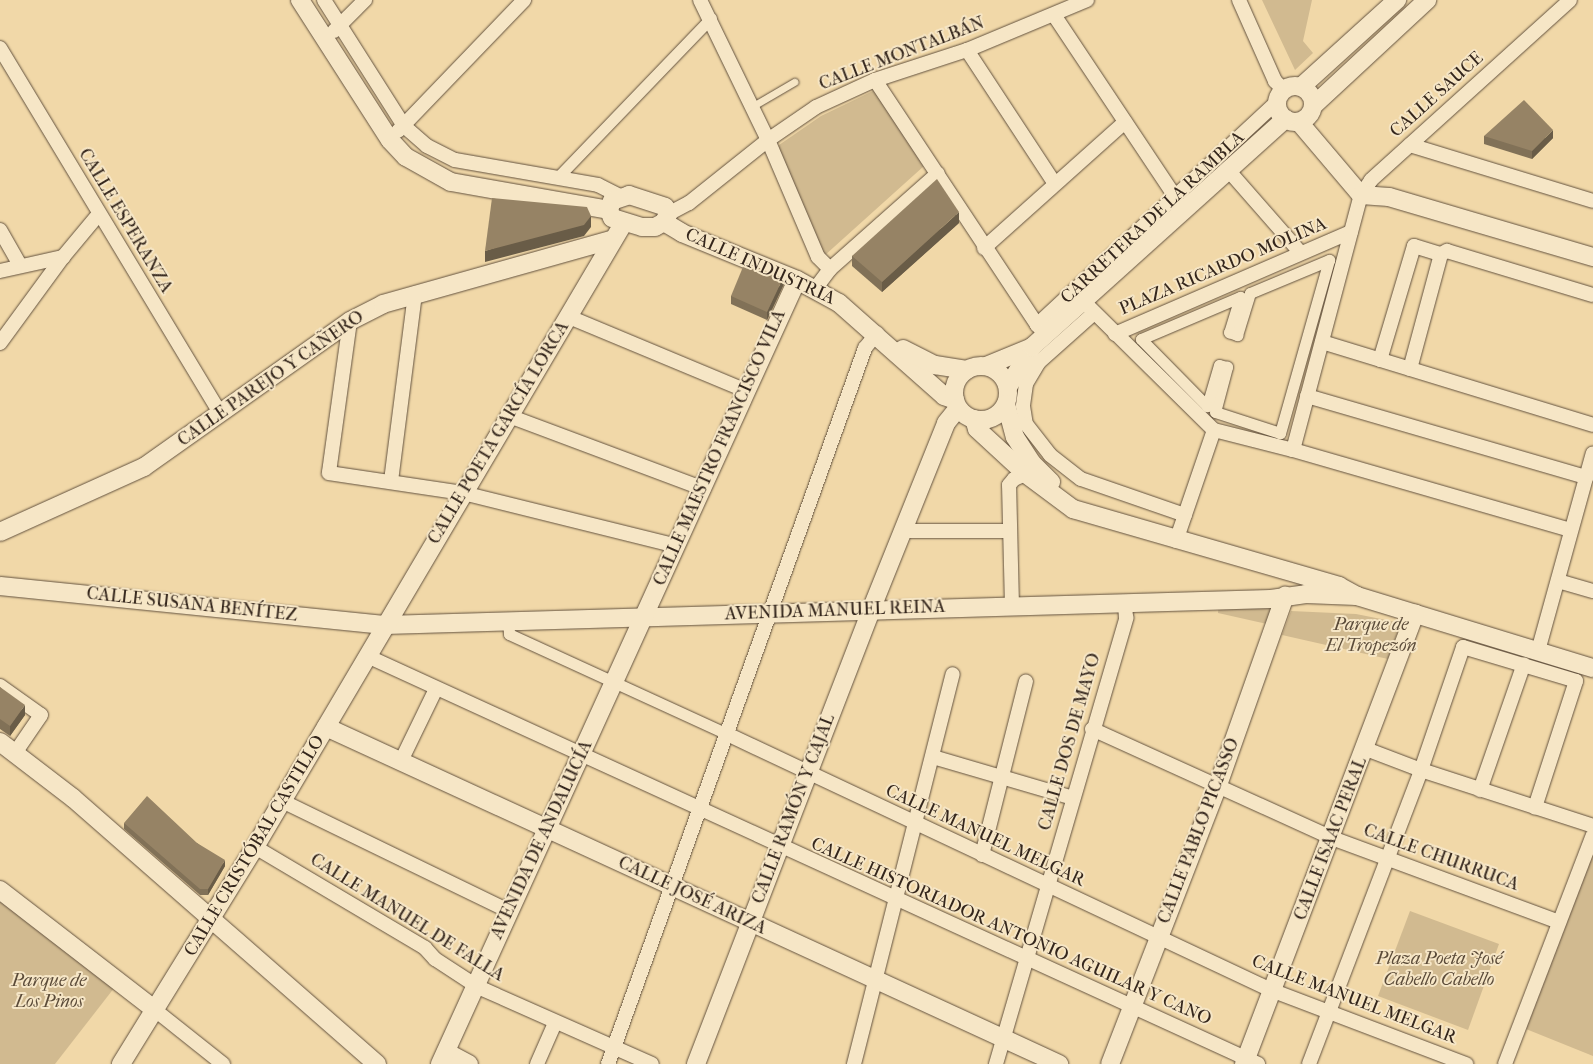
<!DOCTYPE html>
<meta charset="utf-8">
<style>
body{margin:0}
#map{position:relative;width:1593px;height:1064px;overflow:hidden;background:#f1d8a8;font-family:"IM FELL French Canon",serif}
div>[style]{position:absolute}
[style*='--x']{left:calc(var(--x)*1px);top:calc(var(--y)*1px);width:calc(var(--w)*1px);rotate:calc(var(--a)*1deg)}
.green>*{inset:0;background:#d1ba90}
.roads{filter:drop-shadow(0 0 1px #63523f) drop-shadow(0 0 1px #63523f)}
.service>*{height:7px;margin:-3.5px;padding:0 3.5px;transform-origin:3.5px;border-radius:3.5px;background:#f6e6c6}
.pedestrian>*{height:11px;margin:-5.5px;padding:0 5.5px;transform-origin:5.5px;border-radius:5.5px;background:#f6e6c6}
.minor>*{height:14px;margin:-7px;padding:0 7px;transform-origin:7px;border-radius:7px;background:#f6e6c6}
.tertiary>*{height:18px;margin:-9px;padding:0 9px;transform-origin:9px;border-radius:9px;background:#f6e6c6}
.tertiary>.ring{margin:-9px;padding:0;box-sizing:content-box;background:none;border:18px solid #f6e6c6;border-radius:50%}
.wall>*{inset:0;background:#817157}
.shaded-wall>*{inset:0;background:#695c47}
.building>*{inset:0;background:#968365}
span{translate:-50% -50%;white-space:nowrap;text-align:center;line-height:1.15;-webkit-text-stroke:4px #f6e6c6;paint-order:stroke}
.street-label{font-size:18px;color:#34261c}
.park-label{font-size:18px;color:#5b4b39;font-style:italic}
</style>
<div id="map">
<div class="green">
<i style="clip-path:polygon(1262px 0,1312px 0,1303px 41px,1313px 53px,1295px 70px)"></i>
<i style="clip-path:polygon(875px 90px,924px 166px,824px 256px,778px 152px,779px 145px,821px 116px)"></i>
<i style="clip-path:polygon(1219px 602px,1273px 602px,1267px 624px,1218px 613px)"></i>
<i style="clip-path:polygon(1291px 611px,1356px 614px,1401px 623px,1388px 659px,1282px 635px)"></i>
<i style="clip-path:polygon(1593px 854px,1593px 1056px,1526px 1029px)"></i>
<i style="clip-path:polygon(0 897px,118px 983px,55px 1064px,0 1064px)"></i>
<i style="clip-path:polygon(1410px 911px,1499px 944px,1468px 1030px,1378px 996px)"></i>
</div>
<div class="roads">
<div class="service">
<i style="--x:753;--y:106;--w:48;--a:-30.3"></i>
</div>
<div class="pedestrian">
<i style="--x:557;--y:178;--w:222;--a:-46.1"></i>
<i style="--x:1329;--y:260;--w:180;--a:105.8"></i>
<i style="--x:1280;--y:433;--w:68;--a:-162.1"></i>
<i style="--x:1215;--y:412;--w:47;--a:-75.1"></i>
<i style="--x:1227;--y:367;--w:8;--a:-166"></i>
<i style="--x:1219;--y:365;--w:43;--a:106.3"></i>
<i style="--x:1207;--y:406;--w:94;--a:-134.6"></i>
<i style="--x:1141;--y:339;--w:108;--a:-23"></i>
<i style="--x:1240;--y:297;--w:37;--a:107"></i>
<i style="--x:1229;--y:332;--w:9;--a:21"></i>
<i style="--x:1237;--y:335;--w:44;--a:-72.8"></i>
<i style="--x:1250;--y:293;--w:86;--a:-22.7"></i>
<i style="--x:508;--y:619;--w:15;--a:86"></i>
<i style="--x:509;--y:634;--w:240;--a:24.6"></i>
</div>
<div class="minor">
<i style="--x:324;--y:0;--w:149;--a:57.6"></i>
<i style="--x:404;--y:126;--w:30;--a:41"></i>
<i style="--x:427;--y:146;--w:31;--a:27"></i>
<i style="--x:455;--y:160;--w:145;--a:9.9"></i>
<i style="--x:598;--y:185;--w:25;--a:27"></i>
<i style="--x:700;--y:0;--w:156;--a:64.1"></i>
<i style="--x:768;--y:140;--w:127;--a:66.9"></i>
<i style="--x:818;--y:257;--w:17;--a:45"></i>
<i style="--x:1239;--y:0;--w:89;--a:66"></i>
<i style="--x:1275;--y:81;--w:13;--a:45"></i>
<i style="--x:1054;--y:15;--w:220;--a:56.3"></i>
<i style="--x:334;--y:31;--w:44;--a:-45"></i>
<i style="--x:0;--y:48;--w:426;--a:58.9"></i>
<i style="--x:967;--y:50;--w:160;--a:56.7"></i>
<i style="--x:875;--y:80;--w:294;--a:56.5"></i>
<i style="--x:398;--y:131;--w:182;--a:-46.1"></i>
<i style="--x:1410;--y:145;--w:191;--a:17"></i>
<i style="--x:1229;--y:171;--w:108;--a:48.8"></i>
<i style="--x:668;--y:214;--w:24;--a:-28"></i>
<i style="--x:689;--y:203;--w:101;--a:-38.6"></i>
<i style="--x:768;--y:140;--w:58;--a:-34.5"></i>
<i style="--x:816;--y:107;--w:65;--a:-24.6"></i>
<i style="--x:875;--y:80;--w:97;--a:-18.1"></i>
<i style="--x:967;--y:50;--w:130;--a:-22.6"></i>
<i style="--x:0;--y:230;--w:40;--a:60.3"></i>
<i style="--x:984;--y:248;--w:189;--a:-41.8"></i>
<i style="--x:0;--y:271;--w:65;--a:-12.5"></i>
<i style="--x:815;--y:289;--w:25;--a:-53"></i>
<i style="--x:830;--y:269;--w:144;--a:-41.6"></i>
<i style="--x:1083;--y:301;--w:184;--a:44.6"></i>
<i style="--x:1214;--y:430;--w:81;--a:14.2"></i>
<i style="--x:1293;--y:450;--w:289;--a:16.1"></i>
<i style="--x:1094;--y:313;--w:74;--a:138.3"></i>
<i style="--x:1039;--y:362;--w:26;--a:121"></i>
<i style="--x:1026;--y:384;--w:22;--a:98"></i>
<i style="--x:1023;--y:406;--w:18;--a:81"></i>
<i style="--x:1026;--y:424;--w:39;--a:52"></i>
<i style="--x:1050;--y:455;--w:39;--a:38"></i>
<i style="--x:1081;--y:479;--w:110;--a:19.1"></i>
<i style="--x:569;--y:317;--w:193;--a:22.6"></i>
<i style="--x:350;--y:321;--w:153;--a:97.9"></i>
<i style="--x:329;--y:473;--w:135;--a:8.5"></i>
<i style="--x:463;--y:493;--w:220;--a:13.9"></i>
<i style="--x:1046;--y:334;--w:13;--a:-135"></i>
<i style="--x:1037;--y:325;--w:328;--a:-42.9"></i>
<i style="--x:1115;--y:334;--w:257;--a:-23.4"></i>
<i style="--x:1322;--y:342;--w:283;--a:17"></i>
<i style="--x:0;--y:343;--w:107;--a:-53.8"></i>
<i style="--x:63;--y:257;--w:55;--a:-50.2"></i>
<i style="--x:1380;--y:360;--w:119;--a:-73.4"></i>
<i style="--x:1414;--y:246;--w:28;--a:17"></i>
<i style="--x:1410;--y:369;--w:119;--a:-74.9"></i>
<i style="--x:1441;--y:254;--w:7;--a:-27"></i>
<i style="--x:1447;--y:251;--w:152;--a:16.8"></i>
<i style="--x:1307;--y:396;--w:291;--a:16.2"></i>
<i style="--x:509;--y:416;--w:208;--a:20.5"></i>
<i style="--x:1293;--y:450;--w:264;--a:-75.1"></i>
<i style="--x:1361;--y:195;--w:18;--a:-56"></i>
<i style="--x:1371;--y:180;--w:268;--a:-42.1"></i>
<i style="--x:391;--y:481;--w:189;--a:-82.7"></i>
<i style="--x:903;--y:531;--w:105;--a:0"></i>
<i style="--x:1176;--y:541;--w:117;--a:-71.1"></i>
<i style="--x:1558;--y:581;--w:36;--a:16"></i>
<i style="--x:1012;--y:606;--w:121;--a:-91.4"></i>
<i style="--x:1009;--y:485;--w:8;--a:-50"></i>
<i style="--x:1014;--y:479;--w:13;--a:-23"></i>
<i style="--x:1538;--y:651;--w:205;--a:-74.5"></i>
<i style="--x:367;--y:656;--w:980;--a:24.6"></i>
<i style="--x:0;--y:686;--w:50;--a:35.3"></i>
<i style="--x:41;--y:715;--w:46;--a:124.4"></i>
<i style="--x:1092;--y:729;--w:264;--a:24.4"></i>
<i style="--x:1332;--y:838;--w:242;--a:20.3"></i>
<i style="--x:727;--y:734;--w:601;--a:25.2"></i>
<i style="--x:1271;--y:990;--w:209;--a:20.8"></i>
<i style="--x:1366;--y:749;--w:59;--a:20.9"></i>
<i style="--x:1421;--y:770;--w:181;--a:18"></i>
<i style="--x:933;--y:757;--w:146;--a:16.3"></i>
<i style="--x:401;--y:761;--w:80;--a:-64.1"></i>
<i style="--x:1480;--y:790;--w:133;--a:-70.8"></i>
<i style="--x:282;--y:801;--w:252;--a:25.9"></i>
<i style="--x:255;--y:847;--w:198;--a:30.7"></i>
<i style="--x:425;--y:948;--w:15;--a:48"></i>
<i style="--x:435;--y:959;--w:51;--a:33.1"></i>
<i style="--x:478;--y:987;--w:190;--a:23.9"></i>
<i style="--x:982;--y:855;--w:179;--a:-75.8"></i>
<i style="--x:155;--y:1010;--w:87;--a:38.5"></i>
<i style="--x:537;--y:1064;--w:45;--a:-66.3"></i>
<i style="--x:608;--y:1064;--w:761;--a:-70.25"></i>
<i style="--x:865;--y:348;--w:19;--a:-51"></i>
<i style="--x:854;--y:1064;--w:402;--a:-75.8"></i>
<i style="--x:996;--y:1064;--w:465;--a:-73.7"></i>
<i style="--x:1126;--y:618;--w:15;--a:-94"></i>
<i style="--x:1309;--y:1064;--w:315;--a:-69.1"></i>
<i style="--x:1421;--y:770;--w:130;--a:-71.1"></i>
<i style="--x:1463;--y:647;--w:118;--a:16.7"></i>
<i style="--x:1576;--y:681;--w:133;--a:108"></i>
<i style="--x:1505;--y:1064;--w:245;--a:-69"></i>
</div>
<div class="tertiary">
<i style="--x:300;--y:0;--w:166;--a:57.3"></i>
<i style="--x:390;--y:140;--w:23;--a:47"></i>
<i style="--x:406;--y:157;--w:51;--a:29.1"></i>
<i style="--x:451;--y:182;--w:160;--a:10"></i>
<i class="ring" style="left:1277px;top:86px;width:18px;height:18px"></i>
<i style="--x:1301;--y:87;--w:130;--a:-42.2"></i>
<i style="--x:1313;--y:106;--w:156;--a:-42.9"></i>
<i style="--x:1299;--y:122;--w:96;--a:49.7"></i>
<i style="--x:1361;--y:195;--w:28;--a:4"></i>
<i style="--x:1389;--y:197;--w:213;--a:16.4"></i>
<i style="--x:629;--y:195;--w:38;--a:18"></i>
<i style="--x:665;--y:207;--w:8;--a:67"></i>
<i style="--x:668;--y:214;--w:9;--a:117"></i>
<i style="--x:664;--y:222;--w:10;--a:151"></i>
<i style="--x:655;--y:227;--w:13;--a:180"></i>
<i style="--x:642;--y:227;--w:31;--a:-163"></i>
<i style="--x:612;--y:218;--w:9;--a:-111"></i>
<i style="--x:609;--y:210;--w:9;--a:-72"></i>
<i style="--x:612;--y:201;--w:18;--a:-19"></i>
<i style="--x:664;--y:222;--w:21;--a:31"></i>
<i style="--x:682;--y:233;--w:124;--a:22.2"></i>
<i style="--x:797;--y:280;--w:48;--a:28.7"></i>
<i style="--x:839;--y:303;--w:140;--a:41.5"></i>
<i style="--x:944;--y:396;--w:12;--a:20"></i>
<i style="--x:903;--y:349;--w:36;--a:27"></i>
<i style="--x:935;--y:365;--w:32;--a:9"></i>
<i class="ring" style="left:954px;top:366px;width:36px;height:36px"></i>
<i style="--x:986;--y:366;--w:50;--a:-22.4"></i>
<i style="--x:1008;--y:387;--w:47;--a:-59"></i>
<i style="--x:1032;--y:347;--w:341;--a:-42"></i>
<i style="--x:1006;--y:404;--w:34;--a:75"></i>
<i style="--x:1015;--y:437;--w:31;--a:57"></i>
<i style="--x:1032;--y:463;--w:27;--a:45"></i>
<i style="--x:974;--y:419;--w:10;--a:73"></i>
<i style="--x:977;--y:429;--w:67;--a:42.6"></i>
<i style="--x:1026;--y:474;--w:59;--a:36.7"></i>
<i style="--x:1073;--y:509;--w:277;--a:16.1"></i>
<i style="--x:1339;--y:586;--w:21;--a:29"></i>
<i style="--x:1357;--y:596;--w:247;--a:17"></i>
<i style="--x:0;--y:532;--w:158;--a:-24.3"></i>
<i style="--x:144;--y:467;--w:252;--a:-35.3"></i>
<i style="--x:350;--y:321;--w:37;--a:-27"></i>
<i style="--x:383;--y:304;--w:237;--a:-15.7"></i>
<i style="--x:0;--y:586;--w:387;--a:5.8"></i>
<i style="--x:385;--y:625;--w:886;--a:-1.68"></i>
<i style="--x:1271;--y:599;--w:35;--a:-8"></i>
<i style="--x:1306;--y:594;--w:51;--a:2.2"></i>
<i style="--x:326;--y:727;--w:807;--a:24.69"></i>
<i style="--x:0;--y:742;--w:92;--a:37.5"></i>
<i style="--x:73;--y:798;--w:404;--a:41.2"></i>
<i style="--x:0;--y:890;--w:196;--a:37.7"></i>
<i style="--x:446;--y:1052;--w:26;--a:28"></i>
<i style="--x:121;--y:1064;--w:255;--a:-58.3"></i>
<i style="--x:255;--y:847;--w:724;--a:-59.43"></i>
<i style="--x:440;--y:1064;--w:861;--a:-65.52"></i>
<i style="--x:696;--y:1064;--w:487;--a:-68.9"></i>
<i style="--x:871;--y:610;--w:201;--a:-68.1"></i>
<i style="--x:946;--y:423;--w:19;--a:-51"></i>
<i style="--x:1110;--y:1064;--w:299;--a:-68.8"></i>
<i style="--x:1218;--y:785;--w:201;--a:-70.5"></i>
<i style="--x:1244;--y:1064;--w:482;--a:-69.2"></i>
</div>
</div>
<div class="wall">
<i style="clip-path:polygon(1484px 136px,1553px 138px,1532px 159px,1484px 144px)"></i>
<i style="clip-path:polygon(959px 223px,882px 292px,852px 266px,852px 256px)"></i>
<i style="clip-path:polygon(783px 286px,767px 320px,731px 304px,731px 296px)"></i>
<i style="clip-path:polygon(0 687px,25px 715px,10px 736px,0 729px)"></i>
<i style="clip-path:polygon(124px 823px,197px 843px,225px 866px,208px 895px,200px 895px,124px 829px)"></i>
</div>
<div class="shaded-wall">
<i style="clip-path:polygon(1553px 130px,1553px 138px,1532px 159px,1532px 151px)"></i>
<i style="clip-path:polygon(959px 212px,959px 223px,882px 292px,882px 282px)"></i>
<i style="clip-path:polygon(591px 216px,591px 227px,584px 236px,485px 262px,485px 251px)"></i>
<i style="clip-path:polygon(783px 278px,783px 286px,767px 320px,767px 312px)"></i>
<i style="clip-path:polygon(25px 705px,25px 715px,10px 736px,10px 726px)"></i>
<i style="clip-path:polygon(225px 860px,225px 866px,208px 895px,208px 889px)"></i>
</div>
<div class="building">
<i style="clip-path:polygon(1524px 100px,1553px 130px,1532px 151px,1484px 136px)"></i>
<i style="clip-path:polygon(937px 179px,959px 212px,882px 282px,852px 256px)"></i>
<i style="clip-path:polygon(492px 198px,587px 207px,591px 216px,584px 225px,485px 251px)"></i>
<i style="clip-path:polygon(745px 262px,783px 278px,767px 312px,731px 296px)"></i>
<i style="clip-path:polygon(0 687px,25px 705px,10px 726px,0 719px)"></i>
<i style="clip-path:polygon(147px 796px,197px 843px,225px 860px,208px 889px,200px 889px,124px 823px)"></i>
</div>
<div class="street-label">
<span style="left:902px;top:54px;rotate:-21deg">CALLE MONTALBÁN</span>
<span style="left:1437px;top:95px;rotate:-42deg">CALLE SAUCE</span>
<span style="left:1153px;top:218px;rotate:-43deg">CARRETERA DE LA RAMBLA</span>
<span style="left:125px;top:221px;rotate:59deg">CALLE ESPERANZA</span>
<span style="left:760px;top:267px;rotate:24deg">CALLE INDUSTRIA</span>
<span style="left:1223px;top:267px;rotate:-23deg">PLAZA RICARDO MOLINA</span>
<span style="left:271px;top:379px;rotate:-35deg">CALLE PAREJO Y CAÑERO</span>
<span style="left:499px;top:433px;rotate:-59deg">CALLE POETA GARCÍA LORCA</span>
<span style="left:720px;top:448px;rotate:-66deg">CALLE MAESTRO FRANCISCO VILA</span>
<span style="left:192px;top:605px;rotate:6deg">CALLE SUSANA BENÍTEZ</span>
<span style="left:835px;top:611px;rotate:-2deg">AVENIDA MANUEL REINA</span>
<span style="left:1070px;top:742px;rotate:-74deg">CALLE DOS DE MAYO</span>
<span style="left:794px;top:809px;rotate:-69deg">CALLE RAMÓN Y CAJAL</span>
<span style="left:1199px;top:831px;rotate:-69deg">CALLE PABLO PICASSO</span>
<span style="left:985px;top:836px;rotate:25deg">CALLE MANUEL MELGAR</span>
<span style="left:1331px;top:839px;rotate:-69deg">CALLE ISAAC PERAL</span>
<span style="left:542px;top:840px;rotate:-65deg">AVENIDA DE ANDALUCÍA</span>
<span style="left:255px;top:846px;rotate:-59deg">CALLE CRISTÓBAL CASTILLO</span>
<span style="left:1441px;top:858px;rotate:20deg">CALLE CHURRUCA</span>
<span style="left:692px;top:896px;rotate:25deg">CALLE JOSÉ ARIZA</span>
<span style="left:407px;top:918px;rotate:32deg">CALLE MANUEL DE FALLA</span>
<span style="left:1011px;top:932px;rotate:24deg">CALLE HISTORIADOR ANTONIO AGUILAR Y CANO</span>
<span style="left:1354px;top:1000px;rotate:21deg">CALLE MANUEL MELGAR</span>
</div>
<div class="park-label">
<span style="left:1371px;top:636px">Parque de<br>El Tropezón</span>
<span style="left:1439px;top:970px">Plaza Poeta José<br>Cabello Cabello</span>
<span style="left:49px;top:992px">Parque de<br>Los Pinos</span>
</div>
</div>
